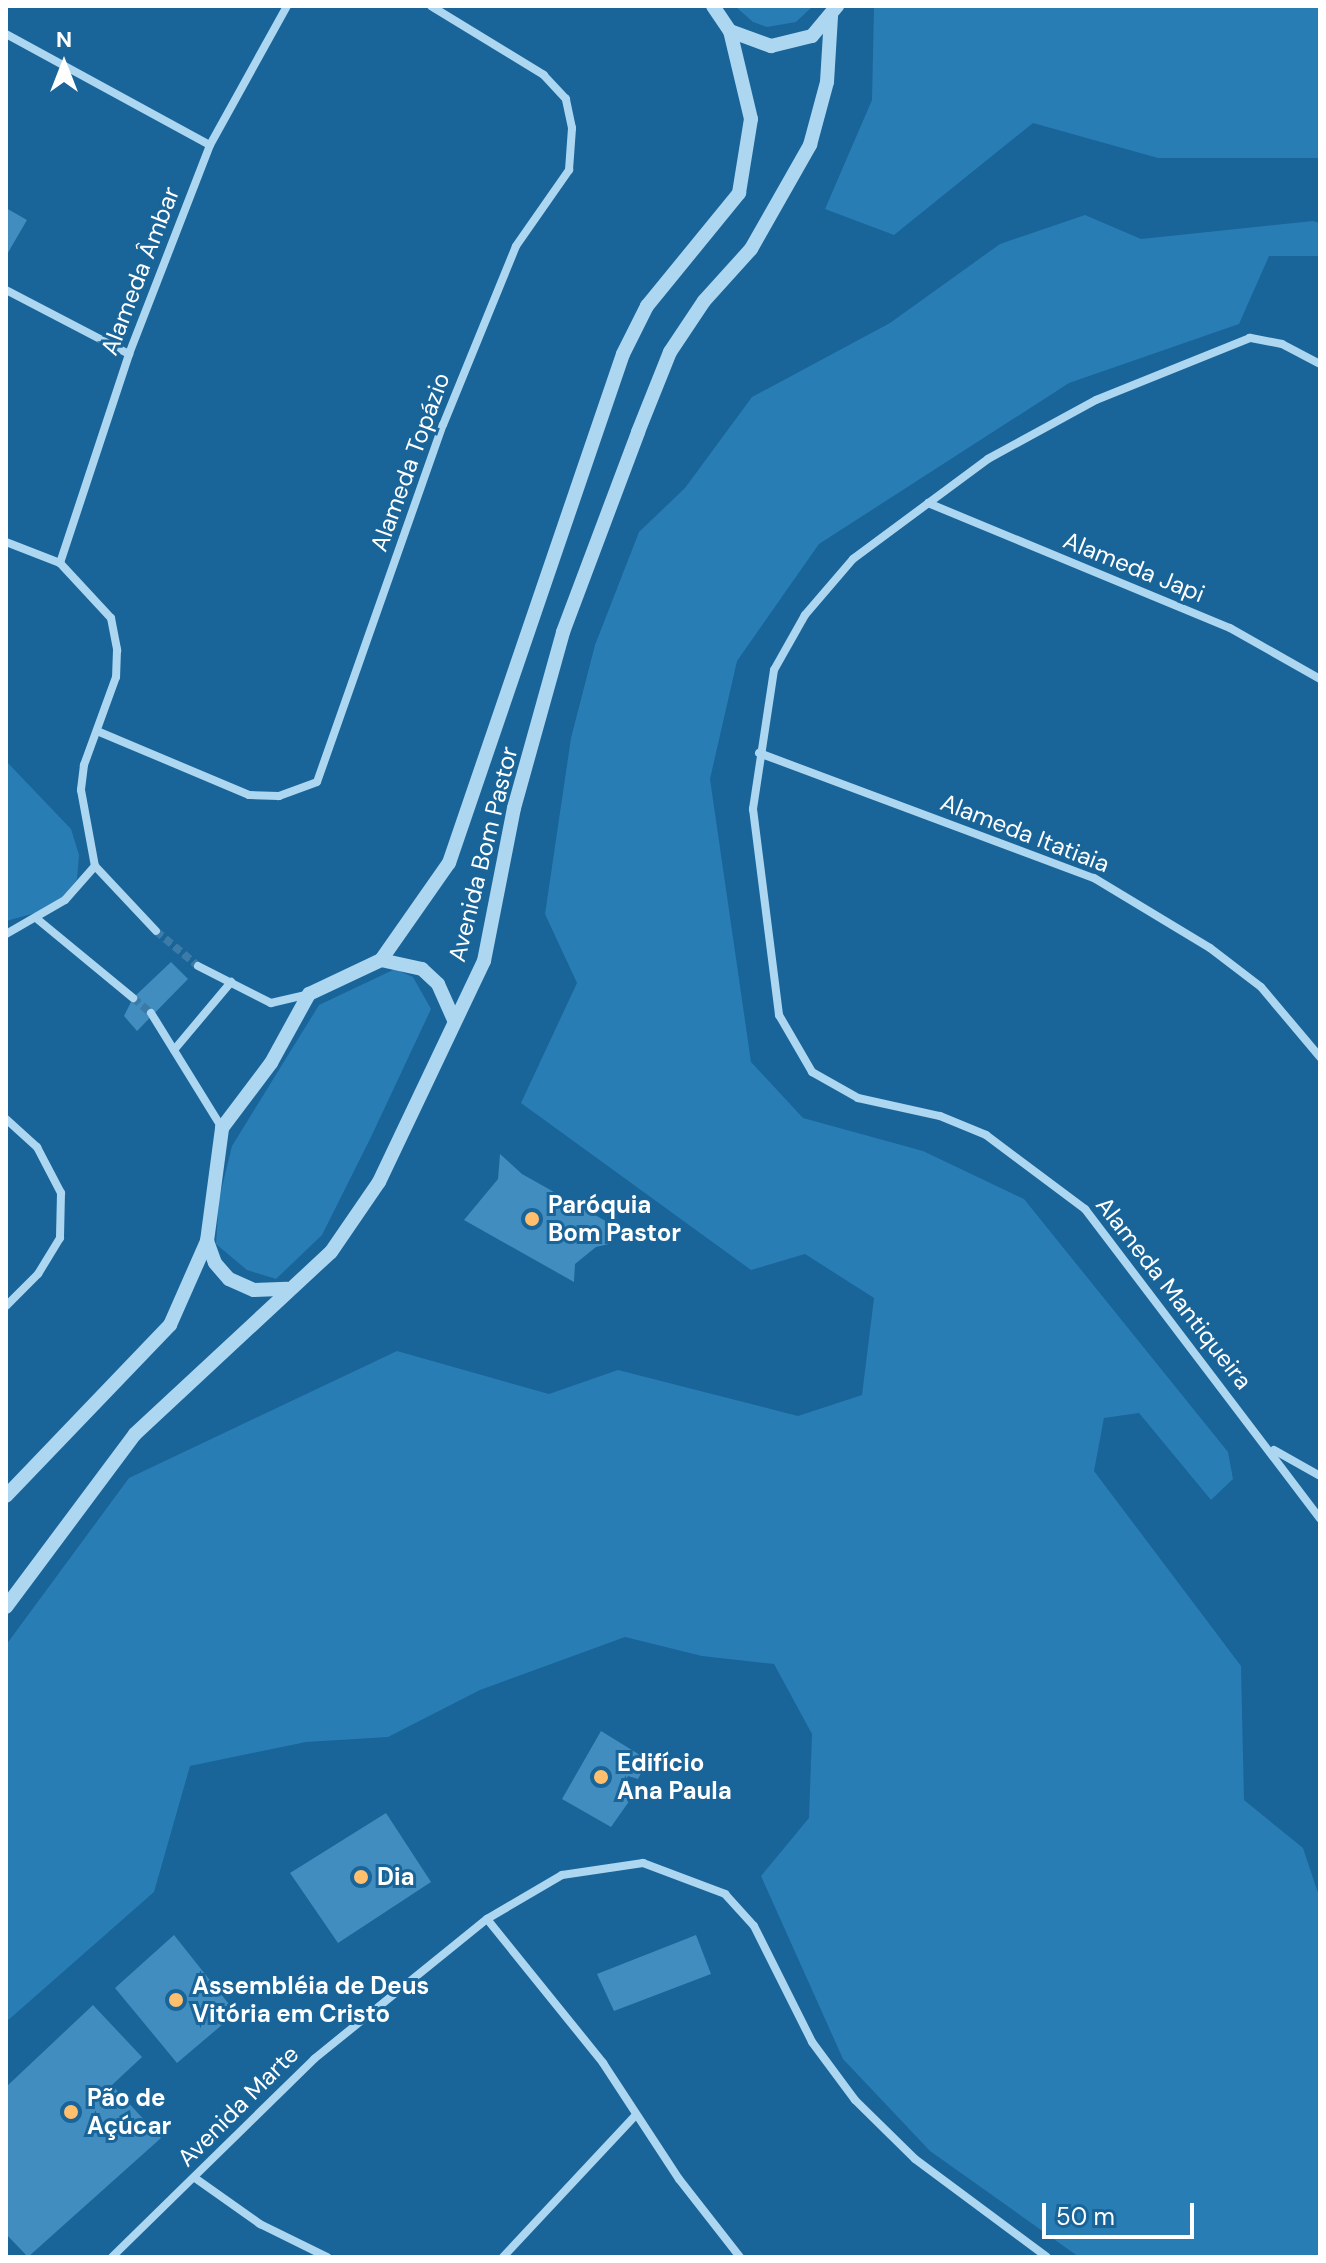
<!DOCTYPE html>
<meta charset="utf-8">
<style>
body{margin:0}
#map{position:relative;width:1326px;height:2263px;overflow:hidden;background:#196498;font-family:"DM Sans",sans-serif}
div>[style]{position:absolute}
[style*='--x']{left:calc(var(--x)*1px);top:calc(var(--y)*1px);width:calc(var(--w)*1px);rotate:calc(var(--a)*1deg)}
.green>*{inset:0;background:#287db5}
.building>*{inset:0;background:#428dbf}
.minor-tunnel>*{height:8px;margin-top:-4px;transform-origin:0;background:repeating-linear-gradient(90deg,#3c7ba7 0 8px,transparent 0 12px)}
.minor>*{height:8px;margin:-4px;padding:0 4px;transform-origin:4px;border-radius:4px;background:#add6f1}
.tertiary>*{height:14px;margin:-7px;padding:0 7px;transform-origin:7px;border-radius:7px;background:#add6f1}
.dots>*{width:22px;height:22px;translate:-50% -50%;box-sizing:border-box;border:4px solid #196498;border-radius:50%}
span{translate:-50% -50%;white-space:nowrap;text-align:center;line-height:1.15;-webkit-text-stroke:6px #196498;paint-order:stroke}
.street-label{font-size:24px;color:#fff}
.poi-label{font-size:24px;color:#fff;font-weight:700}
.left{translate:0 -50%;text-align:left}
.frame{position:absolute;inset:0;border:8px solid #fff;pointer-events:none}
.north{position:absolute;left:24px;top:24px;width:80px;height:80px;-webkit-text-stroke:6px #196498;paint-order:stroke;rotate:0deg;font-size:22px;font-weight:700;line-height:32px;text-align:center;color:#fff}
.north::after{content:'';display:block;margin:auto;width:28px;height:36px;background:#fff;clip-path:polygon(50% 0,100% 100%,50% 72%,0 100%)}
.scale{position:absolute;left:1042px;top:2203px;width:152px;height:36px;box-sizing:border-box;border:4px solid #fff;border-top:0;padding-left:10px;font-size:24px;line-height:28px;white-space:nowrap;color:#fff;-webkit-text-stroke:6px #196498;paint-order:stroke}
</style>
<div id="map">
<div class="green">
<i style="clip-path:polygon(735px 6px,813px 6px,796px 22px,767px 27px,753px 22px)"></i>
<i style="clip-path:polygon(874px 6px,1320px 6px,1320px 158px,1158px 158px,1033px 123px,894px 235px,825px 209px,872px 100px)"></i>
<i style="clip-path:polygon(1085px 215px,1141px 239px,1313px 221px,1320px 223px,1320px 256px,1269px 256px,1239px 324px,1069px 383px,819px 544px,737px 661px,710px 779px,751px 1062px,803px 1118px,923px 1151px,1024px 1199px,1228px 1452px,1233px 1479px,1211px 1500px,1139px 1413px,1104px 1418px,1094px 1471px,1241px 1666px,1244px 1800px,1303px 1848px,1320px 1899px,1320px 2257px,1079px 2257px,930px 2151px,843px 2059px,761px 1876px,809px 1818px,812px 1734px,774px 1664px,702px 1656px,625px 1637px,480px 1690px,388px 1737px,306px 1742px,190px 1766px,154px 1892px,6px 2022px,6px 1645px,129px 1478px,397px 1351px,549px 1394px,618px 1370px,798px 1416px,862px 1395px,874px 1298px,805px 1254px,751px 1270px,521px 1103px,577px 983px,545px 914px,571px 738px,595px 645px,639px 532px,685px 488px,752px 397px,890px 323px,1000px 244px)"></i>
<i style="clip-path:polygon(6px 761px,71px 829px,79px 855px,77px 879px,64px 897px,50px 909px,6px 921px)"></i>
<i style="clip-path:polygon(395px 969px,413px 977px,431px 1009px,371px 1137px,322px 1235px,276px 1279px,247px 1270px,216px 1244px,219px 1199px,232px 1146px,319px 1005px)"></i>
</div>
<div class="building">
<i style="clip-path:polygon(6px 208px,27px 220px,6px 256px)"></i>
<i style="clip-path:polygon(171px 962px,188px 979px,137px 1031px,124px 1016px,133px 998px)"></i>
<i style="clip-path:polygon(500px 1154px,522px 1174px,611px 1224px,613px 1243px,596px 1247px,575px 1264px,574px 1282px,464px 1220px,498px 1179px)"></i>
<i style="clip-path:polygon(601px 1731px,648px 1760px,638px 1779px,628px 1776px,619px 1793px,630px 1800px,611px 1827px,562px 1799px)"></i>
<i style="clip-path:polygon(386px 1813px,431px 1882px,338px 1943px,290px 1873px)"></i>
<i style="clip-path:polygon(174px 1935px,236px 2013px,177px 2063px,115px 1988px)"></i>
<i style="clip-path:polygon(696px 1935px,711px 1974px,614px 2011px,597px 1974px)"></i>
<i style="clip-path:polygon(93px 2005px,142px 2057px,112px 2085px,161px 2138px,28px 2257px,6px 2234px,6px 2087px)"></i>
</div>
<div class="minor-tunnel">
<i style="--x:156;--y:931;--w:55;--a:39.8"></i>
<i style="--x:133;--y:998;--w:23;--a:40"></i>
</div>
<div class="minor">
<i style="--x:6;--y:34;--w:232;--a:28.6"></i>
<i style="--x:6;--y:290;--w:139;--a:27.5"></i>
<i style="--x:1320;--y:364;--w:43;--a:-152.2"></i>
<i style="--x:1282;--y:344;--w:33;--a:-169"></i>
<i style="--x:1250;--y:338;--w:166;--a:158.1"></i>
<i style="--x:1096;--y:400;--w:123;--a:151.4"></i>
<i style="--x:988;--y:459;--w:168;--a:143.5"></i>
<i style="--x:853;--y:559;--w:74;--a:130.6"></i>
<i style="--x:805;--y:615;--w:63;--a:119.4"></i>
<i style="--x:774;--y:670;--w:141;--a:98.6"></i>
<i style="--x:753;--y:809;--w:208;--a:82.8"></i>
<i style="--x:779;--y:1015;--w:66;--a:59.9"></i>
<i style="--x:812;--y:1072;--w:53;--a:29.5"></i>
<i style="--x:858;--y:1098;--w:84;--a:12.4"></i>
<i style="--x:940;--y:1116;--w:50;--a:22.4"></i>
<i style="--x:986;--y:1135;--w:124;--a:36.8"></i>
<i style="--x:1085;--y:1209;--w:389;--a:52.8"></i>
<i style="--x:928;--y:503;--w:327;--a:22.5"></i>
<i style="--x:1230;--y:628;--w:103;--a:29.5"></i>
<i style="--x:6;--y:542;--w:58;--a:21.3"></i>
<i style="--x:60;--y:563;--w:75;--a:47.2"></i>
<i style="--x:111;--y:618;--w:33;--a:79"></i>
<i style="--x:117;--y:650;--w:27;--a:92"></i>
<i style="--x:116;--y:677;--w:94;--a:110"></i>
<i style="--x:84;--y:765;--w:25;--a:97"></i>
<i style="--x:81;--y:790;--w:77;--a:79.6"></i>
<i style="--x:95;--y:866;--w:45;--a:131.4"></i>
<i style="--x:65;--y:900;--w:68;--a:150"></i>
<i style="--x:60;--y:563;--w:220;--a:-71.7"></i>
<i style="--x:129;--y:354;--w:224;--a:-68.8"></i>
<i style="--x:210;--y:145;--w:159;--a:-61"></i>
<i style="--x:97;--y:731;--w:165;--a:22.8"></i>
<i style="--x:249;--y:795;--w:30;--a:2"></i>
<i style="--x:279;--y:796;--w:40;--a:-20.2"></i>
<i style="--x:317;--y:782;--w:379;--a:-70.6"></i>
<i style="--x:443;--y:425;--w:193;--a:-67.8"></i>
<i style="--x:516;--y:246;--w:93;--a:-55.1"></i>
<i style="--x:569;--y:170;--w:42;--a:-85.9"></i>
<i style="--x:572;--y:128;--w:30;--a:-102"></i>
<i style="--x:566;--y:99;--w:33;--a:-133"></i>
<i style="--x:544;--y:75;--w:132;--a:-148.6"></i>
<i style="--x:759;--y:753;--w:358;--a:20.5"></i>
<i style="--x:1094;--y:878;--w:135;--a:31.1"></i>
<i style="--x:1210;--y:948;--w:64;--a:37.4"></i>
<i style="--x:1261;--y:987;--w:92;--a:49.9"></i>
<i style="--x:95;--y:866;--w:89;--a:46.8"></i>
<i style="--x:36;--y:918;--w:126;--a:39.5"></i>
<i style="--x:198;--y:966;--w:82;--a:26.9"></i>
<i style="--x:271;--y:1003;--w:39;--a:-13"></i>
<i style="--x:151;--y:1013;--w:135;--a:58.3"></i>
<i style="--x:174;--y:1050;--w:89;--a:-50"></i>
<i style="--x:6;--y:1119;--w:42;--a:42.1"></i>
<i style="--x:37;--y:1147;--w:52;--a:62.4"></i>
<i style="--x:61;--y:1193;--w:45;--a:91.3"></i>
<i style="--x:60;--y:1238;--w:42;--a:121.4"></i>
<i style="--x:38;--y:1274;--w:45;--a:135"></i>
<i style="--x:1274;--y:1450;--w:53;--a:29.5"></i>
<i style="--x:487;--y:1919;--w:185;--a:51.1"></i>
<i style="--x:603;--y:2063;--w:139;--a:56.8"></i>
<i style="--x:679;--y:2179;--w:99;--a:52"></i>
<i style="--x:195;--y:2178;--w:80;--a:35.3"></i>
<i style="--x:260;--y:2224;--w:75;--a:26.2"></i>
<i style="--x:112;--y:2257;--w:283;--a:-44.4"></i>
<i style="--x:314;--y:2059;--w:223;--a:-39"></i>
<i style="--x:487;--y:1919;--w:87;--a:-30.4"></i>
<i style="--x:562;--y:1875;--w:82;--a:-8.4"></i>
<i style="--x:643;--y:1863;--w:88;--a:20.7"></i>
<i style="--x:725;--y:1894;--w:43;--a:47.8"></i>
<i style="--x:754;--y:1926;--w:130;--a:63.4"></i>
<i style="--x:812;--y:2042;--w:72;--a:53.4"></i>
<i style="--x:855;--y:2100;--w:84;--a:44.5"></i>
<i style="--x:915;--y:2159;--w:164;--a:36.6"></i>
<i style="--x:503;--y:2257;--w:193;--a:-46.9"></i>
</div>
<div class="tertiary">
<i style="--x:713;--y:6;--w:30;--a:56"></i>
<i style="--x:730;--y:31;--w:44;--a:20.1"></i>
<i style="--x:771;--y:46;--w:42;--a:-13.7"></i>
<i style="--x:812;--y:36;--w:39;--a:-50"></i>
<i style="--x:381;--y:960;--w:42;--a:12.4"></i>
<i style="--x:422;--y:969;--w:22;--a:43"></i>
<i style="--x:438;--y:984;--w:39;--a:66"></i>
<i style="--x:207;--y:1241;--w:23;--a:70"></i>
<i style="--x:215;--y:1263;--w:21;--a:49"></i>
<i style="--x:229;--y:1279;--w:27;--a:24"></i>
<i style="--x:254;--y:1290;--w:33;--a:-2"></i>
<i style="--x:6;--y:1496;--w:237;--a:-46.2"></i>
<i style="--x:170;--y:1325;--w:92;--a:-66.2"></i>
<i style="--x:207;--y:1241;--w:114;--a:-82.4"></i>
<i style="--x:222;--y:1128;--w:81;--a:-53"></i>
<i style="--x:271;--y:1063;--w:79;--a:-61.2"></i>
<i style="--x:309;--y:994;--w:80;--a:-25.3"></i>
<i style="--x:381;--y:960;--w:118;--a:-55"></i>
<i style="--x:449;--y:863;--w:538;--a:-71.13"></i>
<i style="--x:623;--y:354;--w:54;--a:-63.4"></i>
<i style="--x:647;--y:306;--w:146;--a:-50.8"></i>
<i style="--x:739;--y:193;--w:75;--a:-80.8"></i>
<i style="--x:751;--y:119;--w:90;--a:-103.4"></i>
<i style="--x:6;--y:1607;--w:216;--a:-53.3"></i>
<i style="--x:135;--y:1434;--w:267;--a:-42.9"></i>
<i style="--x:331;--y:1252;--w:85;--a:-55.6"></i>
<i style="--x:379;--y:1182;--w:245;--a:-64.6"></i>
<i style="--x:484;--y:961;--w:156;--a:-78.9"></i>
<i style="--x:514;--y:808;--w:183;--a:-74.4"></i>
<i style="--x:563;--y:632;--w:214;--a:-69.4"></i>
<i style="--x:638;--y:432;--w:86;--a:-68.2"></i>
<i style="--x:670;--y:352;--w:61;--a:-56.3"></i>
<i style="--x:704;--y:301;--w:70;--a:-47.9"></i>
<i style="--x:751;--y:249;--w:120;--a:-60.4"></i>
<i style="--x:810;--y:145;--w:65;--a:-74.9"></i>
<i style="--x:827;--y:82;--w:66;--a:-86.5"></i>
</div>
<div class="dots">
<i style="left:532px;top:1219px;background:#ffbf6d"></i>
<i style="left:601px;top:1777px;background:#ffbf6d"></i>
<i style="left:361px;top:1877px;background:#ffbf6d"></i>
<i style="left:176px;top:2000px;background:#ffbf6d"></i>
<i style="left:71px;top:2112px;background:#ffbf6d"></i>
</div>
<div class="street-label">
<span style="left:140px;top:271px;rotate:-69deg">Alameda Âmbar</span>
<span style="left:410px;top:462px;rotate:-70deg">Alameda Topázio</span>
<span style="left:1134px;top:567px;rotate:22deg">Alameda Japi</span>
<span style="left:1025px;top:833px;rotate:21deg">Alameda Itatiaia</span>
<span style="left:483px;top:854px;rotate:-76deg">Avenida Bom Pastor</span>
<span style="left:1174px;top:1293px;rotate:52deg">Alameda Mantiqueira</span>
<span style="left:238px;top:2106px;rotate:-45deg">Avenida Marte</span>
</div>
<div class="poi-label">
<span class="left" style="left:548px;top:1219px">Paróquia<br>Bom Pastor</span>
<span class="left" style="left:617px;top:1777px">Edifício<br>Ana Paula</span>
<span class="left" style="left:377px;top:1877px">Dia</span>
<span class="left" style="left:192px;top:2000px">Assembléia de Deus<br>Vitória em Cristo</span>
<span class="left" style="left:87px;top:2112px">Pão de<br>Açúcar</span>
</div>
<div class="frame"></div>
<div class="north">N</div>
<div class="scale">50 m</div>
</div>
